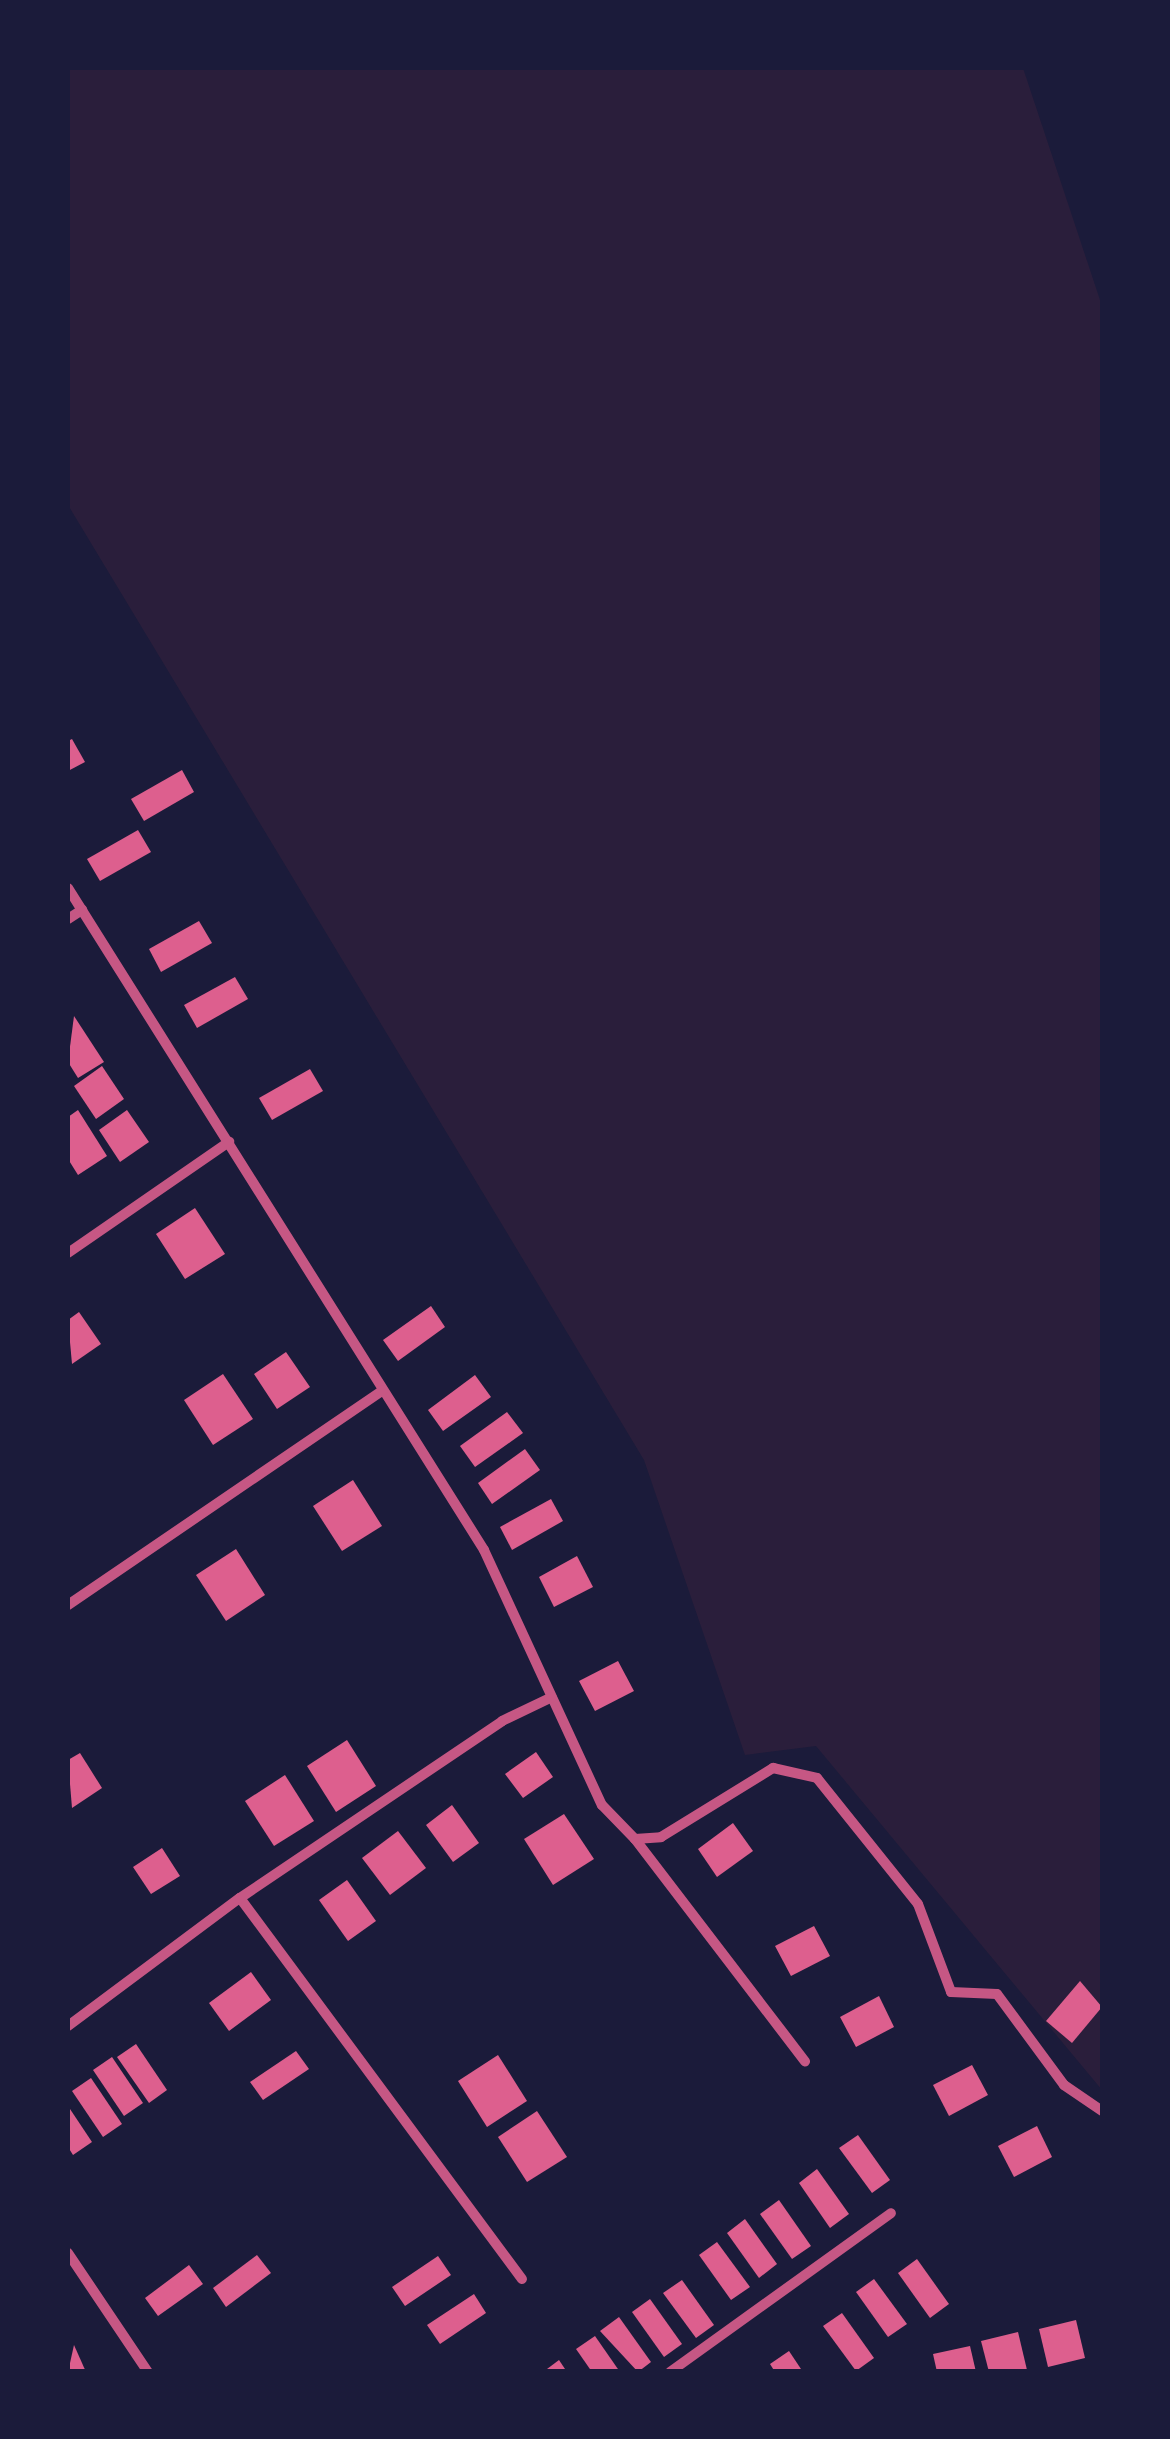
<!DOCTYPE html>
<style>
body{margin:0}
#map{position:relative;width:1170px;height:2439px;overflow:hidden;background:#1b1b3a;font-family:Rubik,sans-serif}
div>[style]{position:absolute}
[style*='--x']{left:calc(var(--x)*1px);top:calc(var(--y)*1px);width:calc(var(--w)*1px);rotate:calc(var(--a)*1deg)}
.green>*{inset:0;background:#2a1e3b}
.building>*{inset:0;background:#dd5f8e}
.minor>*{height:10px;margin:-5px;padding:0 5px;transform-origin:5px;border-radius:5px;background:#c65784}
span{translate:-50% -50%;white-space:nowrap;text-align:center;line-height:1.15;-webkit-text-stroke:10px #1b1b3a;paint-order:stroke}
.frame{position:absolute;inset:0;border:70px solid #1b1b3a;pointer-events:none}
</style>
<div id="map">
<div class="green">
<i style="clip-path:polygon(68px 68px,1023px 68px,1102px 306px,1102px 2090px,816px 1746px,745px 1755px,644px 1460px,68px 505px)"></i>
</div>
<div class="building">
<i style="clip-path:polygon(72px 739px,85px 762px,68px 771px,68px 741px)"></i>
<i style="clip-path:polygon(182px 770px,194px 792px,144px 821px,131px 799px)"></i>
<i style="clip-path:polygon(138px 830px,151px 852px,100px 881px,87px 859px)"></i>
<i style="clip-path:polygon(199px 921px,212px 943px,161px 972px,149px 949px)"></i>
<i style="clip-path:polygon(235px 977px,248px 999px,197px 1028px,184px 1005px)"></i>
<i style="clip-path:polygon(74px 1016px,104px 1062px,78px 1078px,68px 1062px)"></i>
<i style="clip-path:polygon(102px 1066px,124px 1099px,96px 1119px,74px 1086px)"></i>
<i style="clip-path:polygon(310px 1069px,323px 1091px,272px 1120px,259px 1098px)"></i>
<i style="clip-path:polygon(78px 1110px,107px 1156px,78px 1175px,68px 1159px,68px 1117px)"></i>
<i style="clip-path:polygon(127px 1110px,149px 1142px,120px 1162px,99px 1130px)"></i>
<i style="clip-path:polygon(195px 1208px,225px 1254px,185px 1279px,156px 1234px)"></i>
<i style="clip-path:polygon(431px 1306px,445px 1327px,398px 1361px,383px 1340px)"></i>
<i style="clip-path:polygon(79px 1312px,101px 1344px,72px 1364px,68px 1320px)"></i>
<i style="clip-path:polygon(286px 1352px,310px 1387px,277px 1409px,254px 1374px)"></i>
<i style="clip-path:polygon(223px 1374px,253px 1419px,213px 1445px,184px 1400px)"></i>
<i style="clip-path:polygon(475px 1375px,491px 1397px,443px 1431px,428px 1410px)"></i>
<i style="clip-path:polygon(507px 1412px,523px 1433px,475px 1467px,460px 1446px)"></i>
<i style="clip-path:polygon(525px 1449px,540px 1470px,492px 1504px,478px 1483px)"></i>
<i style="clip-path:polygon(353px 1480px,382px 1526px,342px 1551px,313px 1506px)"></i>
<i style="clip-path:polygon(551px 1499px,563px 1521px,512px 1550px,500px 1527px)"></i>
<i style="clip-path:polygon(236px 1549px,265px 1595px,226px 1621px,196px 1575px)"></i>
<i style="clip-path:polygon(577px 1556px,593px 1587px,554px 1607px,539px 1577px)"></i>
<i style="clip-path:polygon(618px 1661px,634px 1691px,595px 1711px,579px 1681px)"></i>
<i style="clip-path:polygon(347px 1740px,376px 1786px,336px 1812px,307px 1766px)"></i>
<i style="clip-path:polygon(536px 1752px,553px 1777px,523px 1798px,505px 1774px)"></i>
<i style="clip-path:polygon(80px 1753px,102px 1788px,72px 1808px,68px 1760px)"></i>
<i style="clip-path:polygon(285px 1775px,314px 1821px,274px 1846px,245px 1801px)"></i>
<i style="clip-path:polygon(452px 1805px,479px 1843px,453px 1862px,426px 1825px)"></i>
<i style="clip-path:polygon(564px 1814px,594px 1859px,553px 1885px,524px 1839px)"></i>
<i style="clip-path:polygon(733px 1823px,753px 1851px,717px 1877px,698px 1849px)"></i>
<i style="clip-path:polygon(398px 1831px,426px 1868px,390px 1895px,362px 1858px)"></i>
<i style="clip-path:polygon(162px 1848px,180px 1876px,151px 1894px,133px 1867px)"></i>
<i style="clip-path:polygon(347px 1880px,376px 1921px,348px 1941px,319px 1900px)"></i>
<i style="clip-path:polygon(814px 1926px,830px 1956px,791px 1976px,775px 1946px)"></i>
<i style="clip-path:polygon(251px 1972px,271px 2000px,229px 2031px,209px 2003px)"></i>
<i style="clip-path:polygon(1080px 1981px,1102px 2007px,1072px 2043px,1046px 2021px)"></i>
<i style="clip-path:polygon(879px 1996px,894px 2027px,856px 2047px,840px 2017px)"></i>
<i style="clip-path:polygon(136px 2044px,167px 2090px,149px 2103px,117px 2057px)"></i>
<i style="clip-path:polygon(296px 2051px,309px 2069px,263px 2100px,250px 2082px)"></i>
<i style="clip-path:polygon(498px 2055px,527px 2101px,487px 2127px,458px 2081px)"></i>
<i style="clip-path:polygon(112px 2057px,143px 2103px,124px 2116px,93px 2070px)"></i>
<i style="clip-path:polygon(972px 2065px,988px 2095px,949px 2116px,933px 2085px)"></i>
<i style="clip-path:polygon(91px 2078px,122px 2124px,103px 2137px,72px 2091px)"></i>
<i style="clip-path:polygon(68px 2106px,92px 2142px,73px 2155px,68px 2147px)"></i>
<i style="clip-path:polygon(537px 2111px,567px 2157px,527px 2182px,498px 2137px)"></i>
<i style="clip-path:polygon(1037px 2126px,1052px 2157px,1014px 2177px,998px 2146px)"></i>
<i style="clip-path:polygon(858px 2135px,890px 2180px,872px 2193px,839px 2148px)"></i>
<i style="clip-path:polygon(817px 2169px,849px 2214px,830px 2228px,799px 2183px)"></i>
<i style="clip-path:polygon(779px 2200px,811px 2246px,792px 2259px,760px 2214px)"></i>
<i style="clip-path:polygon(745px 2219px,777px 2264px,759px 2278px,727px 2233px)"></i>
<i style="clip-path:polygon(717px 2242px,750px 2287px,731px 2300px,699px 2255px)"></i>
<i style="clip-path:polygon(257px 2255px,271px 2273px,226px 2307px,213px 2288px)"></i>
<i style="clip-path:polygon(438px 2256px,451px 2275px,405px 2306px,392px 2287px)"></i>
<i style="clip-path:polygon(917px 2259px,949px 2304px,930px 2318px,898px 2273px)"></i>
<i style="clip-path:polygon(189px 2265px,203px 2284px,158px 2316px,145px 2298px)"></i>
<i style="clip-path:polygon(874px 2279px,907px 2324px,888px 2337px,856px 2292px)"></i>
<i style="clip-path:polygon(682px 2280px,714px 2325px,696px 2338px,663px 2293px)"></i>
<i style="clip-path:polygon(474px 2294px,486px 2313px,440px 2344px,427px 2325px)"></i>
<i style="clip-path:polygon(650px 2299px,682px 2344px,664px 2357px,632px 2312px)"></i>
<i style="clip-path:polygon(842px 2313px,874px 2358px,856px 2371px,823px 2326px)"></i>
<i style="clip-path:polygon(619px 2317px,651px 2362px,638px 2372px,600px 2331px)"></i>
<i style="clip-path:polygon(1076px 2320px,1085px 2358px,1048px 2367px,1039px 2329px)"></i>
<i style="clip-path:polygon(1018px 2332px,1027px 2370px,989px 2372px,981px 2341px)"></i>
<i style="clip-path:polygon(595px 2336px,620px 2372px,592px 2372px,576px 2349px)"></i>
<i style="clip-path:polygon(74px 2345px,86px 2372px,68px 2372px)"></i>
<i style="clip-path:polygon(970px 2346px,976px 2372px,937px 2372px,933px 2354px)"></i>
<i style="clip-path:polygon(789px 2351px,803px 2372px,775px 2372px,770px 2364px)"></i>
<i style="clip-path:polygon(559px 2360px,567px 2372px,543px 2372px)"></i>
</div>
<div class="minor">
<i style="--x:68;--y:888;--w:782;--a:57.85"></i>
<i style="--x:484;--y:1550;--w:281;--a:65.2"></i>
<i style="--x:602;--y:1805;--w:47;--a:45.9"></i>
<i style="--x:635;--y:1839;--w:26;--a:-4"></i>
<i style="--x:661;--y:1837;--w:132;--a:-31.6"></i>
<i style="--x:773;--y:1768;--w:45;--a:12.8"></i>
<i style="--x:817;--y:1778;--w:161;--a:51.3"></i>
<i style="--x:918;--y:1904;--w:94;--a:69.4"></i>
<i style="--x:951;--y:1992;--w:46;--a:2.5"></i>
<i style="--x:997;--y:1994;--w:113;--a:53.6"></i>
<i style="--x:1064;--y:2085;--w:46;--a:34.4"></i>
<i style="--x:68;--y:919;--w:17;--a:-33"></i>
<i style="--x:68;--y:1253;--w:196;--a:-34.6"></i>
<i style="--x:68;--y:1605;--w:381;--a:-34.3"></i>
<i style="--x:635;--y:1839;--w:280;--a:52.6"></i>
<i style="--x:240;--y:1898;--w:474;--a:53.5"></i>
<i style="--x:68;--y:2026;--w:214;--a:-36.7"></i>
<i style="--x:240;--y:1898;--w:316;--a:-34"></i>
<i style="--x:502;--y:1721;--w:55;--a:-25.6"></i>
<i style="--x:68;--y:2253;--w:143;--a:56.1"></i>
<i style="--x:670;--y:2372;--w:272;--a:-35.7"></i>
</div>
<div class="frame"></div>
</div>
